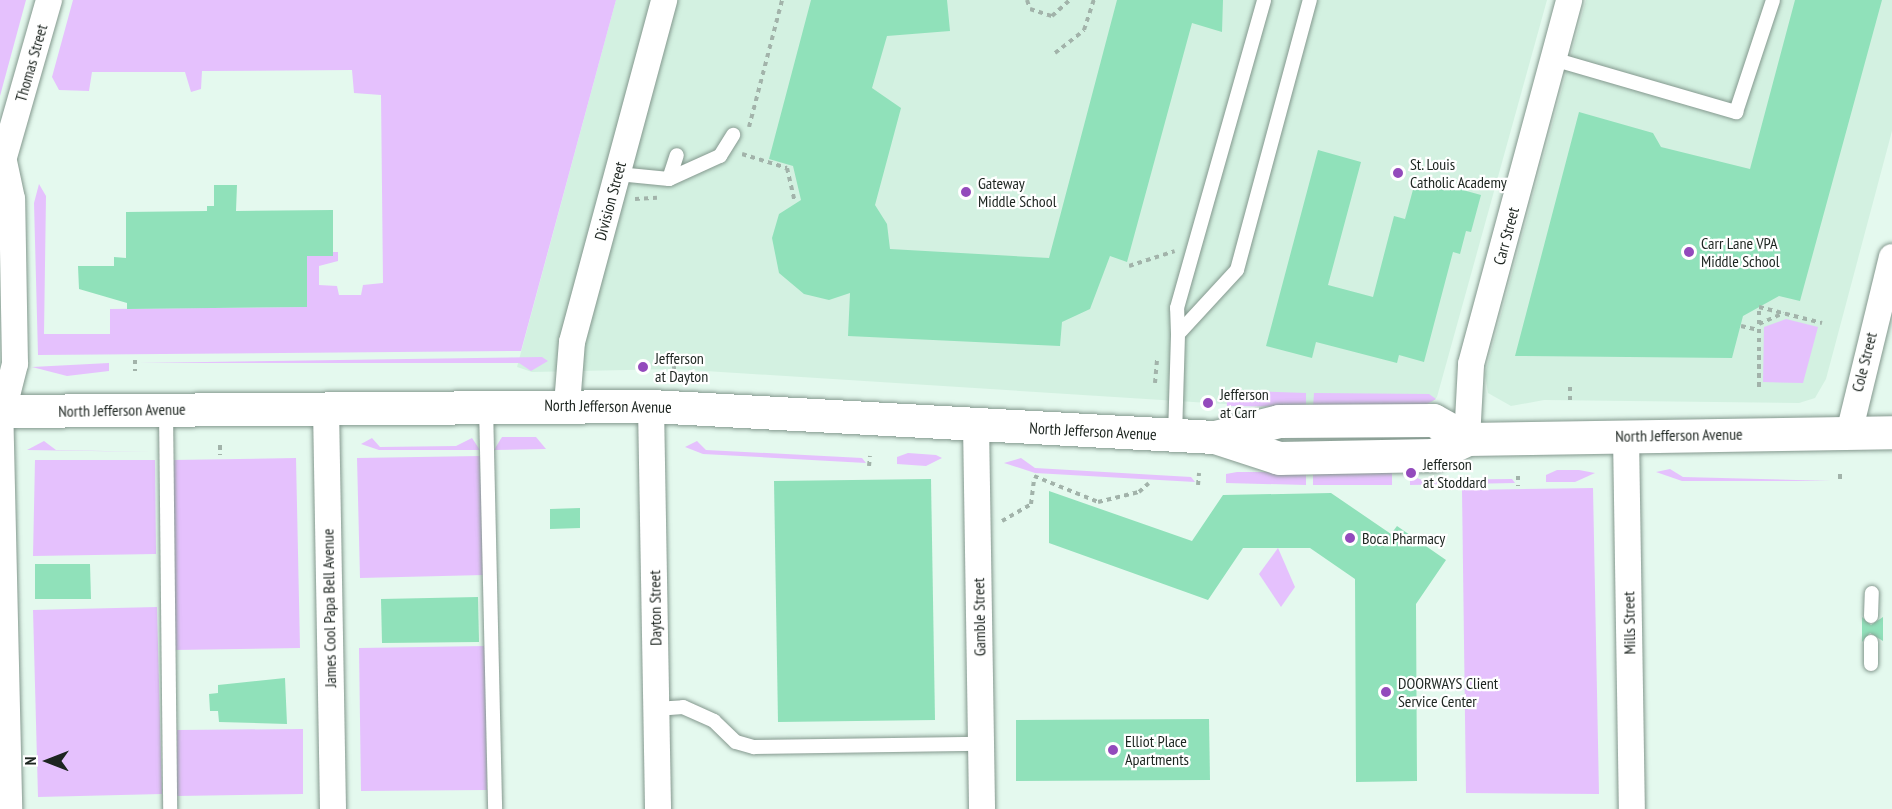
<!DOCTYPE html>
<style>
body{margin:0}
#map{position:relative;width:1892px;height:809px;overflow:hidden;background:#e4f9ee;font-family:"PT Sans Narrow",sans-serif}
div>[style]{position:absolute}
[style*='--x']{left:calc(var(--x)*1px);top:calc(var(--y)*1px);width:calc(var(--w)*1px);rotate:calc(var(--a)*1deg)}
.built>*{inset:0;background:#d3f1e1}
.green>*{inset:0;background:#e5c1fd}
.building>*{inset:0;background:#90e1ba}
.path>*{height:4px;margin-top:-2px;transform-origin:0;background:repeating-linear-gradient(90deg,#a2b3aa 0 4.5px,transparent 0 9px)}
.roads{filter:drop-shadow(0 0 2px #84988e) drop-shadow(0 0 2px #84988e)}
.lane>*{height:14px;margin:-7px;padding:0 7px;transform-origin:7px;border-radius:7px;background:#fff}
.street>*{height:26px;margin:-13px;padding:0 13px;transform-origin:13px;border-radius:13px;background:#fff}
.primary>*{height:33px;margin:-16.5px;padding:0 16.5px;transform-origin:16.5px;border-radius:16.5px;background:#fff}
.dots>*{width:16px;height:16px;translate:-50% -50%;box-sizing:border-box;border:3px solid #fff;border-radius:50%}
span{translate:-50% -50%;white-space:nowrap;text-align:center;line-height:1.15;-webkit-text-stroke:4.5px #fff;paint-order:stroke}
.street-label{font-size:16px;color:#1d2520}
.poi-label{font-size:16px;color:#1d2520}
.left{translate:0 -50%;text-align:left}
.north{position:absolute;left:18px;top:731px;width:60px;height:60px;-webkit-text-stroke:4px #fff;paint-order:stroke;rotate:270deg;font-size:16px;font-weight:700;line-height:24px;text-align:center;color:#1d2520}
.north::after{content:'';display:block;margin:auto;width:21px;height:27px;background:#1d2520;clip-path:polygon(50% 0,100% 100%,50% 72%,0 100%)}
</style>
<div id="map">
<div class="built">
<i style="clip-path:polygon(616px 0,1547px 0,1437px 397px,1432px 402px,1272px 407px,674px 369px,532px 372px,517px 367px)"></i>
<i style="clip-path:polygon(1586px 0,1892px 0,1892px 131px,1826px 379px,1815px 398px,1799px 403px,1544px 400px,1511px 406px,1488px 393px,1485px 374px)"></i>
</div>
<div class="green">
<i style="clip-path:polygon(0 0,26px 0,0 96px)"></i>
<i style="clip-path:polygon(73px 0,616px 0,521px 351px,38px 355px,34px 203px,39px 184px,46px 196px,44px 334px,110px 334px,110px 309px,307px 307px,307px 256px,333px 252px,338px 252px,338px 261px,319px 266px,319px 285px,337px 286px,339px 295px,361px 295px,363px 285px,383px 283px,381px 95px,354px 93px,352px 70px,202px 71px,201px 89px,191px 92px,185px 72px,92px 72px,89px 91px,59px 90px,52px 77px)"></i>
<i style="clip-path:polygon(1786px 319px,1818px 327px,1803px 383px,1763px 382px,1764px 327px)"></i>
<i style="clip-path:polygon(542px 357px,548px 361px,531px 371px,519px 363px,139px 363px)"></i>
<i style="clip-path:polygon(109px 363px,109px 371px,67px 376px,32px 367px)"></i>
<i style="clip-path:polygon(1226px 390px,1306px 393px,1306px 407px,1227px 406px)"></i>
<i style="clip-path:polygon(1314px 393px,1429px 394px,1436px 399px,1425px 405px,1313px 407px)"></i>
<i style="clip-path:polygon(502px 437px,536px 437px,546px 449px,494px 450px)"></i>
<i style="clip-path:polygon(372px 438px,380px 447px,456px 446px,472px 438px,480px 450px,379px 450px,361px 444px)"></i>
<i style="clip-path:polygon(44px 441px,56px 450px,155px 452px,27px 450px)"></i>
<i style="clip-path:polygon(697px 441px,706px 450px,862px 458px,866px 463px,703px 454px,685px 447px)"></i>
<i style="clip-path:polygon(908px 453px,936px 455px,942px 458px,926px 466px,897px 464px,897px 457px)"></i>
<i style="clip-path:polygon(480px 456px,484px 575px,360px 578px,357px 458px)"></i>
<i style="clip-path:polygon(296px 458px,300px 648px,174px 650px,173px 460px)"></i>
<i style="clip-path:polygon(1021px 458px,1035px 468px,1191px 477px,1195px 482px,1035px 473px,1004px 463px)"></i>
<i style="clip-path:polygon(35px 460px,155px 460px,156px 554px,33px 556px)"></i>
<i style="clip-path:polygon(1670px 469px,1683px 477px,1831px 481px,1682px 481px,1656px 472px)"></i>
<i style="clip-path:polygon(1557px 470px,1579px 470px,1595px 473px,1575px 482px,1546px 482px,1546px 475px)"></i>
<i style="clip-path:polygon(1392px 471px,1392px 485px,1313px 485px,1313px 472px)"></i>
<i style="clip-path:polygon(1237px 472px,1306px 472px,1306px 485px,1226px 483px,1226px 474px)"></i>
<i style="clip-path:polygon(1410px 475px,1422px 480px,1512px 479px,1515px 483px,1410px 485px)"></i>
<i style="clip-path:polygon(1593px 488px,1599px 794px,1466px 793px,1462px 490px)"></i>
<i style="clip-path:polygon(1278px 548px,1295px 587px,1281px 607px,1259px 574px)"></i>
<i style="clip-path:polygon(157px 607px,162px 794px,38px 797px,33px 610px)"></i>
<i style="clip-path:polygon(485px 646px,487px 790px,361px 791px,359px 648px)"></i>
<i style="clip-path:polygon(303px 729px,303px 794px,177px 796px,177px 730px)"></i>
</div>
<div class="building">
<i style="clip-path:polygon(811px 0,947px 0,950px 31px,887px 36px,872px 88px,901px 108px,875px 205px,887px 224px,890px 249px,1049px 258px,1117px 0,1223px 0,1222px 32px,1192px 23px,1127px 262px,1110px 256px,1090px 309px,1062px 322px,1060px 346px,848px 336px,850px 293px,829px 300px,804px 294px,779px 273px,772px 238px,779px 214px,801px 200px,793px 166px,769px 159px)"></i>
<i style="clip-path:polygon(1795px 0,1882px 0,1800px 301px,1779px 296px,1743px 316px,1732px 358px,1515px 356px,1579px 112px,1653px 133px,1661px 147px,1750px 169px)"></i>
<i style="clip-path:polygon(1318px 150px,1361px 162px,1328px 285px,1373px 297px,1394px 216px,1405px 219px,1414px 186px,1428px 190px,1430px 181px,1481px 195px,1471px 232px,1466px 231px,1460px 254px,1453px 252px,1424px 362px,1399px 355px,1397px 363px,1316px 342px,1312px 358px,1266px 346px)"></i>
<i style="clip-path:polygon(214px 185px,237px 185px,236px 211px,333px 210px,333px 256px,307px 256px,307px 307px,127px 309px,127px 303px,79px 289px,78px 266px,114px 266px,114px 257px,126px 258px,126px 212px,207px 211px,207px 206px,214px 206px)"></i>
<i style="clip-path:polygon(931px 479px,935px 720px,778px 722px,774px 481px)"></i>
<i style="clip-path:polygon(1049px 491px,1192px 541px,1223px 495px,1331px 493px,1391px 534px,1397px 526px,1446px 560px,1416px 604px,1417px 781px,1356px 782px,1355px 579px,1310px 548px,1243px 548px,1208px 600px,1049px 543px)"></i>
<i style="clip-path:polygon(580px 508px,580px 528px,550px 529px,550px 509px)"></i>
<i style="clip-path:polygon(35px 564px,90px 564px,91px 599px,35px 599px)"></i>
<i style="clip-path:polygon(478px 597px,479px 642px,382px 643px,381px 599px)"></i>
<i style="clip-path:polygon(1862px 617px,1871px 625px,1883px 617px,1883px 641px,1870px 633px,1862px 642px)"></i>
<i style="clip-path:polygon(285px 678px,287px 724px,219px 722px,218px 711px,210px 711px,209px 694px,218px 693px,218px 685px)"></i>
<i style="clip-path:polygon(1209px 719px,1210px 780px,1016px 781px,1016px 720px)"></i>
</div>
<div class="path">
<i style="--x:1027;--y:0;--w:9;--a:72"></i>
<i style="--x:1030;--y:9;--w:23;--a:18"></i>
<i style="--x:1052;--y:16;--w:24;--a:-42"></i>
<i style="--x:1055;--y:53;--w:37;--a:-38"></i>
<i style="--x:1084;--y:30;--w:32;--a:-72"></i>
<i style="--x:749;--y:127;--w:131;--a:-75.4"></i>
<i style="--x:742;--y:154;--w:47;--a:17.3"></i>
<i style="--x:787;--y:168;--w:32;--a:77"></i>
<i style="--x:635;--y:199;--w:22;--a:-3"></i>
<i style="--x:1129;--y:266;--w:48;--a:-18.1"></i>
<i style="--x:1759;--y:324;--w:27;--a:-24"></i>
<i style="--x:1741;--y:326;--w:18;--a:13"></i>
<i style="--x:135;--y:360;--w:11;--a:90"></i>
<i style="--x:674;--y:369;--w:10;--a:-90"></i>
<i style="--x:1155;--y:383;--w:25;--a:-85"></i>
<i style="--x:1759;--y:387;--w:80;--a:-90"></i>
<i style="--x:1759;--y:307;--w:65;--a:14.3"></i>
<i style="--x:1570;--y:400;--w:13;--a:-90"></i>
<i style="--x:220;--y:445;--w:10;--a:90"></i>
<i style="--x:869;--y:466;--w:10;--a:-84"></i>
<i style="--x:1840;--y:474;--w:9;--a:90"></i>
<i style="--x:1034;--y:476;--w:69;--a:22.1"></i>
<i style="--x:1098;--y:502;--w:42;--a:-13.7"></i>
<i style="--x:1139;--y:492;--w:13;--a:-42"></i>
<i style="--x:1518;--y:476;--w:10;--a:90"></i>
<i style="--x:1198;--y:485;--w:12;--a:-85"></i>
<i style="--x:1002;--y:521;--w:34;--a:-30"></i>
<i style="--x:1031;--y:504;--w:24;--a:-83"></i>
</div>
<div class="roads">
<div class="lane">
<i style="--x:1553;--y:59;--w:191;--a:16.2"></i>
<i style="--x:1736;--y:112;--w:118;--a:-71.7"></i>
<i style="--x:618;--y:174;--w:51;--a:5.6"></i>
<i style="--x:669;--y:179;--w:56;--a:-24.3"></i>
<i style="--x:720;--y:156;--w:25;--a:-58"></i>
<i style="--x:669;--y:179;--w:25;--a:-72"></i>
<i style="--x:1178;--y:334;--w:26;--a:-92"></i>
<i style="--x:1177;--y:308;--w:320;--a:-74.2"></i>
<i style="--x:486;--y:406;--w:403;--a:88.7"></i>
<i style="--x:166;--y:409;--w:400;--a:89.4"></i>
<i style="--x:1175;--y:436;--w:102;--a:-88.3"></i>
<i style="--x:1178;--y:334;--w:87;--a:-47.3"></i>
<i style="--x:1237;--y:270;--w:280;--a:-74.9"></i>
<i style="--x:1871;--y:616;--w:23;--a:-88"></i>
<i style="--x:1871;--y:642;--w:22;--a:90"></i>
<i style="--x:656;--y:709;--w:27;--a:-4"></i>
<i style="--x:683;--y:707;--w:34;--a:24"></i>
<i style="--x:714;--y:721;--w:30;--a:44"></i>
<i style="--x:736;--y:742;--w:19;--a:16"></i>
<i style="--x:754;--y:747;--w:227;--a:-0.8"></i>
</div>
<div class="street">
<i style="--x:0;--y:171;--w:178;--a:-74"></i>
<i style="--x:0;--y:401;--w:408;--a:88.7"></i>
<i style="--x:567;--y:405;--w:63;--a:-85.5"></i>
<i style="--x:572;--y:342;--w:354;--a:-74.9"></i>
<i style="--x:651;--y:406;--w:403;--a:89"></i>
<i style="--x:326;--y:408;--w:401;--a:89"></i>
<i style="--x:3;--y:411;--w:49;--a:-75.7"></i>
<i style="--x:15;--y:364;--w:165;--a:-91"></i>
<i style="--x:12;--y:199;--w:40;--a:-102"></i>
<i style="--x:976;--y:424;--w:385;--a:89.1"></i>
<i style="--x:1849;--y:433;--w:181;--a:-76.3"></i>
<i style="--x:1626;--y:436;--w:373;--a:89.1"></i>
<i style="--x:1467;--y:439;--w:75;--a:-86.9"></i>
<i style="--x:1471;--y:364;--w:377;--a:-74.9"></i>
</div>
<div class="primary">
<i style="--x:0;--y:411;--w:651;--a:-0.44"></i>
<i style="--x:651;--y:406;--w:565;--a:3.15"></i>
<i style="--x:1215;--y:437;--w:67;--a:18.2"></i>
<i style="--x:1279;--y:458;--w:154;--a:-1.1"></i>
<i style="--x:1433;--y:455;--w:38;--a:-25"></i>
<i style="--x:1467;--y:439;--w:425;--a:-0.9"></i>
<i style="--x:1215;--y:437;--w:66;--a:-14"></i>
<i style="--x:1279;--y:421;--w:154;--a:-0.4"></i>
<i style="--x:1433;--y:420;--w:39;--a:29"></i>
</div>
</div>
<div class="dots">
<i style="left:1398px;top:173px;background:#934abc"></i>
<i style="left:966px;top:192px;background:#934abc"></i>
<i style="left:1689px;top:252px;background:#934abc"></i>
<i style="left:643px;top:367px;background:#934abc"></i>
<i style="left:1208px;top:403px;background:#934abc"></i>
<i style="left:1411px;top:473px;background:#934abc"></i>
<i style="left:1350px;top:538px;background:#934abc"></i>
<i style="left:1386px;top:692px;background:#934abc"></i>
<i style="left:1113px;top:750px;background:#934abc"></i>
</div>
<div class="street-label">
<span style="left:31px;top:63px;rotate:-74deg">Thomas Street</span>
<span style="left:610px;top:201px;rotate:-75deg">Division Street</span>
<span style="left:1506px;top:236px;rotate:-75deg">Carr Street</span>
<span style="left:1864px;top:362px;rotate:-76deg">Cole Street</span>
<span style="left:608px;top:406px;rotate:1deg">North Jefferson Avenue</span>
<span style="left:122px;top:410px;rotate:-1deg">North Jefferson Avenue</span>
<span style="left:1093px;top:431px;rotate:3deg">North Jefferson Avenue</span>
<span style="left:1679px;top:435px;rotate:-1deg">North Jefferson Avenue</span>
<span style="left:329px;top:608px;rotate:-91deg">James Cool Papa Bell Avenue</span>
<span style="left:655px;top:608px;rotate:-91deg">Dayton Street</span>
<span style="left:979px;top:617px;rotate:-91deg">Gamble Street</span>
<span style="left:1629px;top:623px;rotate:-91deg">Mills Street</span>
</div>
<div class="poi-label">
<span class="left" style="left:1410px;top:173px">St. Louis<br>Catholic Academy</span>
<span class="left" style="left:978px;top:192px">Gateway<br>Middle School</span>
<span class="left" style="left:1701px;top:252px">Carr Lane VPA<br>Middle School</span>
<span class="left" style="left:655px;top:367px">Jefferson<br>at Dayton</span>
<span class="left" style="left:1220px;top:403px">Jefferson<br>at Carr</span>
<span class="left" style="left:1423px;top:473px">Jefferson<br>at Stoddard</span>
<span class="left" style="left:1362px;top:538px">Boca Pharmacy</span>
<span class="left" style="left:1398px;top:692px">DOORWAYS Client<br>Service Center</span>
<span class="left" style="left:1125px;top:750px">Elliot Place<br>Apartments</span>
</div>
<div class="north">N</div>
</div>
